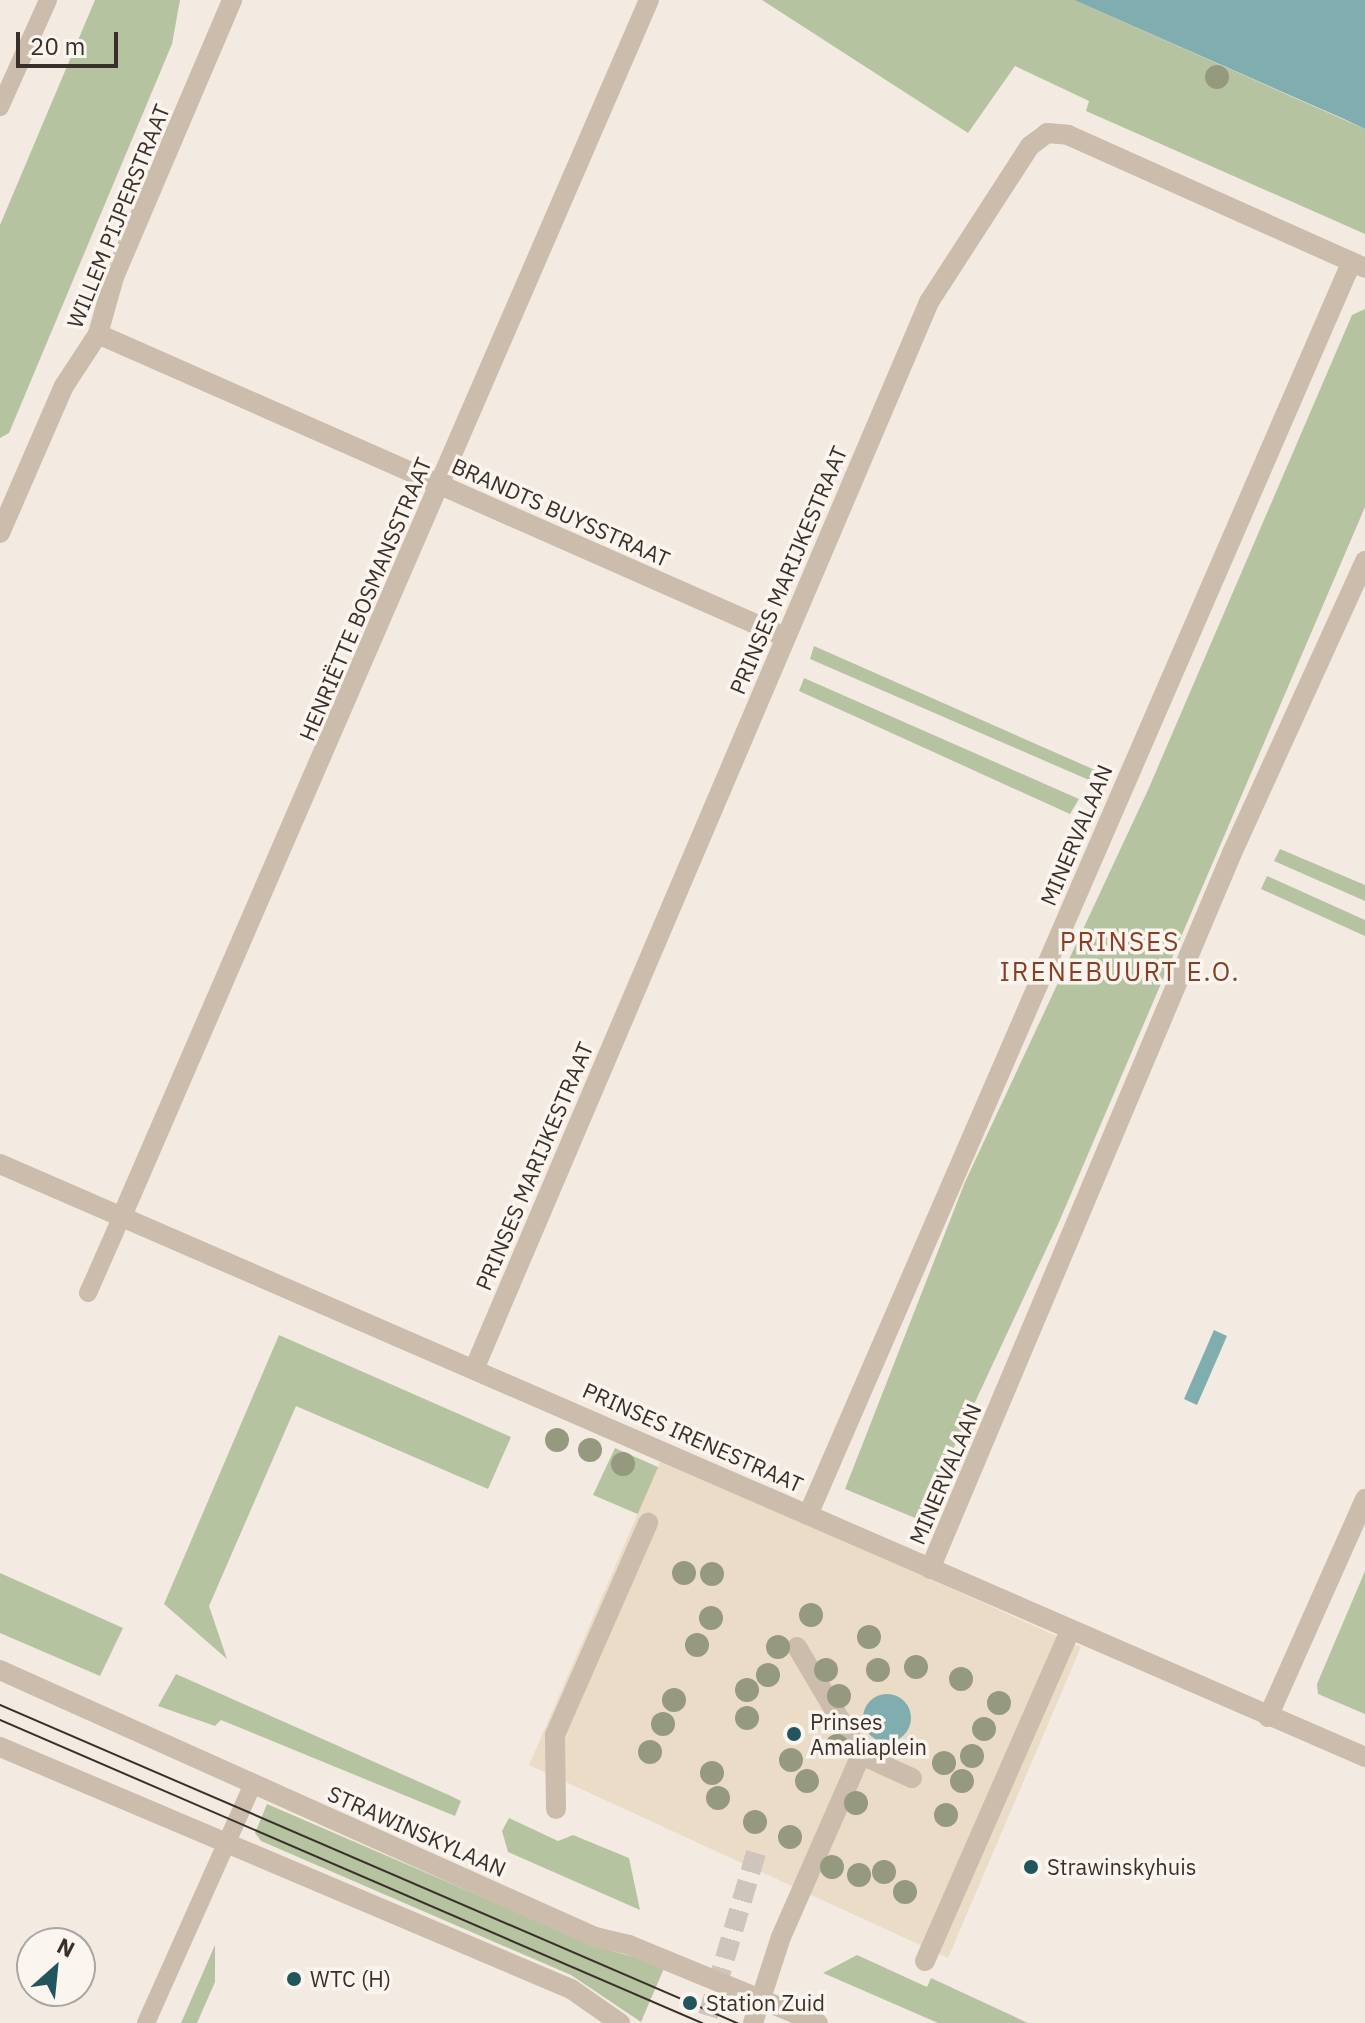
<!DOCTYPE html>
<meta charset="utf-8">
<style>
body{margin:0}
#map{position:relative;width:1365px;height:2023px;overflow:hidden;background:#f3ebe1;font-family:"IBM Plex Sans",sans-serif}
div>[style]{position:absolute}
[style*='--x']{left:calc(var(--x)*1px);top:calc(var(--y)*1px);width:calc(var(--w)*1px);rotate:calc(var(--a)*1deg)}
.green>*{inset:0;background:#b6c3a1}
.plaza>*{inset:0;background:#ebdcc8}
.water>*{inset:0;background:#80adb0}
.round{border-radius:50%}
.pedestrian-tunnel>*{height:20px;margin-top:-10px;transform-origin:0;background:repeating-linear-gradient(90deg,#cec6bd 0 20px,transparent 0 30px)}
.service>*{height:18px;margin:-9px;padding:0 9px;transform-origin:9px;border-radius:9px;background:#ccbcac}
.pedestrian>*{height:20px;margin:-10px;padding:0 10px;transform-origin:10px;border-radius:10px;background:#ccbcac}
.minor>*{height:20px;margin:-10px;padding:0 10px;transform-origin:10px;border-radius:10px;background:#ccbcac}
.tertiary>*{height:20px;margin:-10px;padding:0 10px;transform-origin:10px;border-radius:10px;background:#ccbcac}
.tram>*{height:2px;margin:-1px;padding:0 1px;transform-origin:1px;border-radius:1px;background:#3a302b}
.tertiary-bridge>*{height:20px;margin:-10px;padding:0 10px;transform-origin:10px;border-radius:10px;background:#ccbcac}
.trees>*{width:24px;height:24px;margin:-12px;border-radius:50%;background:#959a7f}
.dots>*{width:22px;height:22px;translate:-50% -50%;box-sizing:border-box;border:4px solid #faf5ee;border-radius:50%}
span{translate:-50% -50%;white-space:nowrap;text-align:center;line-height:1.15;-webkit-text-stroke:7px #faf5ee;paint-order:stroke}
.street-label{font-size:22px;color:#3a302b}
.poi-label{font-size:22px;color:#3a302b}
.left{translate:0 -50%;text-align:left}
.quarter-label{font-size:26px;color:#893f25;letter-spacing:2px}
.north{position:absolute;left:16px;top:1927px;width:80px;height:80px;box-sizing:border-box;background:#faf5ee;border:2px solid #ada6a0;border-radius:50%;rotate:27deg;font-size:22px;font-weight:700;line-height:32px;text-align:center;color:#3a302b}
.north::after{content:'';display:block;margin:auto;width:28px;height:36px;background:#21565c;clip-path:polygon(50% 0,100% 100%,50% 72%,0 100%)}
.scale{position:absolute;left:16px;top:32px;width:102px;height:36px;box-sizing:border-box;border:4px solid #3a302b;border-top:0;padding-left:10px;font-size:24px;line-height:28px;white-space:nowrap;color:#3a302b;-webkit-text-stroke:6px #faf5ee;paint-order:stroke}
</style>
<div id="map">
<div class="green">
<i style="clip-path:polygon(95px 0,180px 0,172px 44px,9px 433px,0 438px,0 225px)"></i>
<i style="clip-path:polygon(762px 0,1074px 0,1365px 129px,1365px 234px,1086px 111px,1089px 101px,1015px 66px,968px 133px)"></i>
<i style="clip-path:polygon(1365px 309px,1365px 507px,1059px 1222px,920px 1520px,845px 1489px,965px 1182px,1148px 790px,1352px 315px)"></i>
<i style="clip-path:polygon(814px 646px,1095px 770px,1089px 780px,810px 659px)"></i>
<i style="clip-path:polygon(804px 678px,1079px 799px,1070px 814px,799px 691px)"></i>
<i style="clip-path:polygon(1280px 849px,1365px 885px,1365px 901px,1274px 861px)"></i>
<i style="clip-path:polygon(1267px 876px,1365px 920px,1365px 936px,1261px 889px)"></i>
<i style="clip-path:polygon(279px 1335px,511px 1437px,488px 1489px,296px 1406px,209px 1606px,227px 1659px,164px 1604px)"></i>
<i style="clip-path:polygon(615px 1448px,755px 1510px,736px 1556px,593px 1495px)"></i>
<i style="clip-path:polygon(1365px 1571px,1365px 1714px,1318px 1694px,1317px 1684px)"></i>
<i style="clip-path:polygon(0 1573px,123px 1628px,100px 1676px,0 1633px)"></i>
<i style="clip-path:polygon(176px 1674px,451px 1796px,461px 1801px,455px 1816px,221px 1720px,215px 1726px,158px 1706px)"></i>
<i style="clip-path:polygon(267px 1804px,598px 1947px,665px 1966px,641px 2022px,571px 1975px,261px 1841px,255px 1833px)"></i>
<i style="clip-path:polygon(509px 1818px,558px 1841px,573px 1835px,629px 1858px,640px 1910px,508px 1852px,502px 1831px)"></i>
<i style="clip-path:polygon(215px 1945px,215px 1982px,197px 2023px,181px 2023px)"></i>
<i style="clip-path:polygon(857px 1955px,927px 1987px,931px 1978px,1028px 2023px,938px 2023px,823px 1973px)"></i>
</div>
<div class="plaza">
<i style="clip-path:polygon(662px 1458px,1081px 1647px,948px 1958px,529px 1765px)"></i>
</div>
<div class="water">
<i style="clip-path:polygon(1074px 0,1365px 0,1365px 129px,1344px 119px)"></i>
<i style="clip-path:polygon(1214px 1330px,1227px 1336px,1197px 1405px,1184px 1399px)"></i>
<i class="round" style="left:863px;top:1694px;width:48px;height:48px"></i>
</div>
<div class="pedestrian-tunnel">
<i style="--x:708;--y:2016;--w:180;--a:-73.6"></i>
</div>
<div class="service">
<i style="--x:0;--y:107;--w:117;--a:-65.8"></i>
<i style="--x:88;--y:1293;--w:84;--a:-66.2"></i>
<i style="--x:146;--y:2023;--w:262;--a:-65.9"></i>
</div>
<div class="pedestrian">
<i style="--x:797;--y:1647;--w:126;--a:59.3"></i>
<i style="--x:556;--y:1809;--w:74;--a:-90.8"></i>
<i style="--x:555;--y:1735;--w:232;--a:-66.3"></i>
<i style="--x:925;--y:1961;--w:361;--a:-66.3"></i>
<i style="--x:753;--y:2023;--w:90;--a:-72"></i>
<i style="--x:781;--y:1937;--w:199;--a:-66.3"></i>
<i style="--x:861;--y:1755;--w:56;--a:24.3"></i>
</div>
<div class="minor">
<i style="--x:98;--y:334;--w:751;--a:23.8"></i>
<i style="--x:0;--y:533;--w:160;--a:-66.5"></i>
<i style="--x:64;--y:386;--w:62;--a:-56.8"></i>
<i style="--x:98;--y:334;--w:59;--a:-74.3"></i>
<i style="--x:114;--y:277;--w:301;--a:-66.9"></i>
<i style="--x:0;--y:1164;--w:1488;--a:23.48"></i>
<i style="--x:122;--y:1216;--w:1325;--a:-66.57"></i>
<i style="--x:475;--y:1367;--w:1158;--a:-66.91"></i>
<i style="--x:929;--y:302;--w:186;--a:-57.1"></i>
<i style="--x:1030;--y:146;--w:21;--a:-37"></i>
<i style="--x:1047;--y:133;--w:21;--a:5"></i>
<i style="--x:1068;--y:135;--w:325;--a:24.1"></i>
<i style="--x:808;--y:1515;--w:1365;--a:-66.55"></i>
<i style="--x:930;--y:1569;--w:777;--a:-67.13"></i>
<i style="--x:1232;--y:853;--w:321;--a:-65.5"></i>
<i style="--x:1268;--y:1717;--w:239;--a:-66"></i>
</div>
<div class="tertiary">
<i style="--x:0;--y:1670;--w:652;--a:24.17"></i>
<i style="--x:595;--y:1937;--w:35;--a:13"></i>
<i style="--x:0;--y:1747;--w:620;--a:22.97"></i>
<i style="--x:571;--y:1989;--w:60;--a:34.8"></i>
<i style="--x:794;--y:2013;--w:26;--a:23"></i>
</div>
<div class="tram">
<i style="--x:0;--y:1705;--w:803;--a:23.34"></i>
<i style="--x:0;--y:1720;--w:765;--a:23.35"></i>
</div>
<div class="tertiary-bridge">
<i style="--x:629;--y:1945;--w:178;--a:22.4"></i>
</div>
<div class="trees">
<i style="left:1217px;top:77px"></i>
<i style="left:557px;top:1440px"></i>
<i style="left:590px;top:1450px"></i>
<i style="left:623px;top:1464px"></i>
<i style="left:684px;top:1573px"></i>
<i style="left:712px;top:1574px"></i>
<i style="left:811px;top:1615px"></i>
<i style="left:711px;top:1618px"></i>
<i style="left:869px;top:1637px"></i>
<i style="left:697px;top:1645px"></i>
<i style="left:778px;top:1647px"></i>
<i style="left:916px;top:1667px"></i>
<i style="left:826px;top:1670px"></i>
<i style="left:878px;top:1670px"></i>
<i style="left:768px;top:1675px"></i>
<i style="left:961px;top:1679px"></i>
<i style="left:747px;top:1690px"></i>
<i style="left:839px;top:1696px"></i>
<i style="left:674px;top:1700px"></i>
<i style="left:999px;top:1703px"></i>
<i style="left:747px;top:1718px"></i>
<i style="left:663px;top:1724px"></i>
<i style="left:984px;top:1729px"></i>
<i style="left:837px;top:1746px"></i>
<i style="left:650px;top:1752px"></i>
<i style="left:972px;top:1756px"></i>
<i style="left:791px;top:1760px"></i>
<i style="left:944px;top:1763px"></i>
<i style="left:712px;top:1773px"></i>
<i style="left:807px;top:1781px"></i>
<i style="left:962px;top:1781px"></i>
<i style="left:718px;top:1798px"></i>
<i style="left:856px;top:1803px"></i>
<i style="left:946px;top:1815px"></i>
<i style="left:755px;top:1822px"></i>
<i style="left:790px;top:1837px"></i>
<i style="left:832px;top:1867px"></i>
<i style="left:884px;top:1872px"></i>
<i style="left:859px;top:1875px"></i>
<i style="left:905px;top:1892px"></i>
</div>
<div class="dots">
<i style="left:794px;top:1734px;background:#21565c"></i>
<i style="left:1031px;top:1867px;background:#21565c"></i>
<i style="left:294px;top:1979px;background:#21565c"></i>
<i style="left:690px;top:2003px;background:#21565c"></i>
</div>
<div class="street-label">
<span style="left:118px;top:216px;rotate:-68deg">WILLEM PIJPERSTRAAT</span>
<span style="left:561px;top:512px;rotate:24deg">BRANDTS BUYSSTRAAT</span>
<span style="left:788px;top:570px;rotate:-67deg">PRINSES MARIJKESTRAAT</span>
<span style="left:365px;top:599px;rotate:-67deg">HENRIËTTE BOSMANSSTRAAT</span>
<span style="left:1076px;top:835px;rotate:-67deg">MINERVALAAN</span>
<span style="left:534px;top:1166px;rotate:-67deg">PRINSES MARIJKESTRAAT</span>
<span style="left:693px;top:1437px;rotate:24deg">PRINSES IRENESTRAAT</span>
<span style="left:945px;top:1474px;rotate:-67deg">MINERVALAAN</span>
<span style="left:417px;top:1831px;rotate:24deg">STRAWINSKYLAAN</span>
</div>
<div class="poi-label">
<span class="left" style="left:810px;top:1734px">Prinses<br>Amaliaplein</span>
<span class="left" style="left:1047px;top:1867px">Strawinskyhuis</span>
<span class="left" style="left:310px;top:1979px">WTC (H)</span>
<span class="left" style="left:706px;top:2003px">Station Zuid</span>
</div>
<div class="quarter-label">
<span style="left:1120px;top:957px">PRINSES<br>IRENEBUURT E.O.</span>
</div>
<div class="north">N</div>
<div class="scale">20 m</div>
</div>
